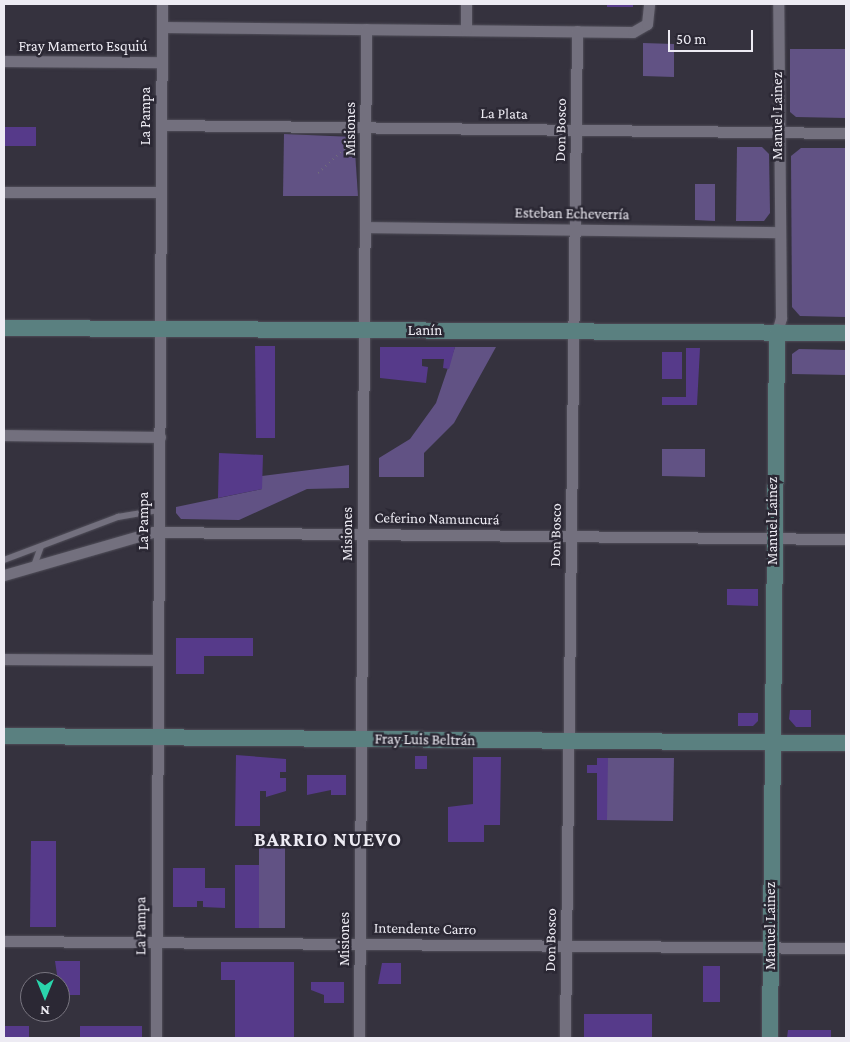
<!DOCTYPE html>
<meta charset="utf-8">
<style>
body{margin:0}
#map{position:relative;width:850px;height:1042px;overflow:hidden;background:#35323e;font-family:"Crimson Pro",serif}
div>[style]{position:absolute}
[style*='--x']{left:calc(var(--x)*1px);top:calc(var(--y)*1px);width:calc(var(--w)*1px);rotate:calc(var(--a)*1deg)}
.green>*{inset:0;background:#615284}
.building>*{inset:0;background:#563a8a}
.path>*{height:2px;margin-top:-1px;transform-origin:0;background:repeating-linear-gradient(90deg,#716f79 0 1px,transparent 0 5px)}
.roads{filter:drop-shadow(0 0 1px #52505b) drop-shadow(0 0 1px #52505b)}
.lane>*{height:5.5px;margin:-2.75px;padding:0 2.75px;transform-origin:2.75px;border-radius:2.75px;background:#73707e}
.street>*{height:11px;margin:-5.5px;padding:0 5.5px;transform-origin:5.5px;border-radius:5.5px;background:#73707e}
.secondary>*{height:16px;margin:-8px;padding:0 8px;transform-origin:8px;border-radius:8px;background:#5a8080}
span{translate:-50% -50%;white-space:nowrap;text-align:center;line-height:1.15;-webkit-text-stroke:5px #2b2834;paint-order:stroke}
.street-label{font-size:15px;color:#edebf3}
.district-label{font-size:20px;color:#edebf3;font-weight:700;letter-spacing:1px}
.frame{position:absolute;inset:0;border:5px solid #edebf3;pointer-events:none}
.north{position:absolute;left:20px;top:972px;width:50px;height:50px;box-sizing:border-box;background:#2b2834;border:1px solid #797680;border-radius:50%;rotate:180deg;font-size:14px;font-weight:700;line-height:20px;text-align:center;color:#edebf3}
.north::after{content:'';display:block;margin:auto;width:18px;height:22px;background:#2ad5ac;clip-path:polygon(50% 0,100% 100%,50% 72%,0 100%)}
.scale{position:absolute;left:668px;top:30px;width:85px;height:22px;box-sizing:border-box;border:2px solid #edebf3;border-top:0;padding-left:6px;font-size:15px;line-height:18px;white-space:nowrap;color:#edebf3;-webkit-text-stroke:4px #2b2834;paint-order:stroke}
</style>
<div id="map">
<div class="green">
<i style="clip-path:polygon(643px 43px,674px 44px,674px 77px,643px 76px)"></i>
<i style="clip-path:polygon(790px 49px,846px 49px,846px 118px,796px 117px,790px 112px)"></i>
<i style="clip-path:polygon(284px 134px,354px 137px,358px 196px,283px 196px)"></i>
<i style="clip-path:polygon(737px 147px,762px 147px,769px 154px,770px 213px,764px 221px,736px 221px)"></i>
<i style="clip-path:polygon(801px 148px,846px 148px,846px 317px,800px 316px,792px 307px,791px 156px)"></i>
<i style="clip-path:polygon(695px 184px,715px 184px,715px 221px,695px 220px)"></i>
<i style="clip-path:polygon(455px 347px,496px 347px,454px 423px,424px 453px,424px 477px,379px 477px,379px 458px,410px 439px,436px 403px)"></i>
<i style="clip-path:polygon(799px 349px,846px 350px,846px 375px,792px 374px,792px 354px)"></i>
<i style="clip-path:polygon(662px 449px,705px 449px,705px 477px,662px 476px)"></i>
<i style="clip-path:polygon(349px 465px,349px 488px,307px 489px,239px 520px,181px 519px,176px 513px,176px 507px,262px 489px,262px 476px)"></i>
<i style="clip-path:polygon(597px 758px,674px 758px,673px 821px,597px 820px)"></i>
<i style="clip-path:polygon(259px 840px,285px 840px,285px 928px,259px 928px)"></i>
</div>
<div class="building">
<i style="clip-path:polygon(607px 4px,633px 4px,633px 7px,607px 7px)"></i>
<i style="clip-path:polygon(4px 127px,36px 127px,36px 146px,4px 146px)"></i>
<i style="clip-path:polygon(255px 346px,275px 346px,275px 438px,256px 438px)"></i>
<i style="clip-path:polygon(380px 347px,455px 347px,449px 369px,443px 368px,444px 359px,422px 359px,422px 366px,428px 367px,426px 383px,380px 378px)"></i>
<i style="clip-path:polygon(686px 348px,700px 348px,697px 405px,662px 405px,662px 397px,686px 397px)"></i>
<i style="clip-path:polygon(662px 352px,682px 352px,682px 379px,662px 379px)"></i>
<i style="clip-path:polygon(219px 453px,263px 455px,262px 489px,218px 498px)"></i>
<i style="clip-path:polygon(727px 589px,758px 589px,758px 606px,727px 605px)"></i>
<i style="clip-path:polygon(176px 638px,253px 638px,253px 656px,204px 656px,204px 674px,176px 674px)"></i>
<i style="clip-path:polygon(790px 710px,811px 710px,811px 727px,796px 727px,789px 719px)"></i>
<i style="clip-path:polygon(738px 713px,758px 713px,758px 721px,753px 726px,738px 726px)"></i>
<i style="clip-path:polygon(236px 755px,286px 759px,286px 772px,280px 772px,280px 778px,286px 778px,286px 791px,266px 797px,266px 791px,260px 791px,260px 826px,235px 826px)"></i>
<i style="clip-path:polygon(415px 756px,427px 756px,427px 769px,415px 769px)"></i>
<i style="clip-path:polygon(473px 757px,501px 757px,500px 825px,484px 825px,484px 842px,448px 842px,448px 807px,473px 804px)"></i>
<i style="clip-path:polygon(597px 758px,608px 758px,607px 820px,597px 820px,597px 773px,587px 773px,587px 765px,597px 765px)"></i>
<i style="clip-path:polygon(307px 775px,346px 775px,346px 795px,331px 795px,331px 790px,307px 795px)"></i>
<i style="clip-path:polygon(31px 841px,56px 841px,56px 927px,30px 927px)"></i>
<i style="clip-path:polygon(235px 865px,259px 865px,259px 928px,235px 928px)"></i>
<i style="clip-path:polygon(173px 868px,205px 868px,205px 888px,225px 888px,225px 908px,203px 907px,203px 901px,197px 901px,197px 907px,173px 907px)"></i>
<i style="clip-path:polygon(55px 961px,80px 961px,80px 995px,60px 995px)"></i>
<i style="clip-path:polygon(221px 962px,294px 962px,294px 1038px,235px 1038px,235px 980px,221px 980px)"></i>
<i style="clip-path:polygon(382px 963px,401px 963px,401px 984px,378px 984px)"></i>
<i style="clip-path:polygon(703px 966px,720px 966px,720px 1002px,703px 1002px)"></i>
<i style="clip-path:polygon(311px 982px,344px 982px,344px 1003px,324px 1003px,324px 995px,311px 990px)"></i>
<i style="clip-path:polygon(584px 1014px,652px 1014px,652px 1038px,584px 1038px)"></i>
<i style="clip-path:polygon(4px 1026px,29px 1026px,29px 1038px,4px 1038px)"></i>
<i style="clip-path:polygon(80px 1026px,142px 1026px,142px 1038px,80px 1038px)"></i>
<i style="clip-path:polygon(788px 1030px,831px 1030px,831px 1038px,787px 1038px)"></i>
</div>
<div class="path">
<i style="--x:318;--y:173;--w:47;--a:-42.4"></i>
</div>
<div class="roads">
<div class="lane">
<i style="--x:4;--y:560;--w:122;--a:-20.7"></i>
<i style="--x:118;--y:517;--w:42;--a:-9.7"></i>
<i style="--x:34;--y:566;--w:20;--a:-70"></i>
</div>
<div class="street">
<i style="--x:162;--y:27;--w:471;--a:0.6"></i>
<i style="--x:633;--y:32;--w:16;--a:-30"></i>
<i style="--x:647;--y:24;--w:20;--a:-84"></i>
<i style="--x:466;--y:30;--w:26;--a:-90"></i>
<i style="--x:4;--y:61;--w:157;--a:0.4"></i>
<i style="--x:161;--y:125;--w:685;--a:0.67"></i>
<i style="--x:4;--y:192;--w:157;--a:0"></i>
<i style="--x:365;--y:227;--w:415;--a:0.7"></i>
<i style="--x:777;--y:332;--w:15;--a:-74"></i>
<i style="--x:781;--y:318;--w:314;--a:-90.5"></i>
<i style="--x:4;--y:435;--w:156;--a:0.7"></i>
<i style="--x:4;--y:575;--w:155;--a:-16.1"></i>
<i style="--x:153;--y:532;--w:693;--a:0.58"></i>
<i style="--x:4;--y:659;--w:154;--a:0.4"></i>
<i style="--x:4;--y:941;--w:842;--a:0.48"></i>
<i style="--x:156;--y:1038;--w:1034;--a:-89.67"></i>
<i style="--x:359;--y:1038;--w:1009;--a:-89.6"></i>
<i style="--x:565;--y:1038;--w:1007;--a:-89.32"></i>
</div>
<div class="secondary">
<i style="--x:4;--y:328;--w:842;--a:0.34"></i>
<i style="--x:4;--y:736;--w:842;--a:0.48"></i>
<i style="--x:770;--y:1038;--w:706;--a:-89.43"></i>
</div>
</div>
<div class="street-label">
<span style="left:83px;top:47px">Fray Mamerto Esquiú</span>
<span style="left:504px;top:114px;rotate:1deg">La Plata</span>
<span style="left:146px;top:116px;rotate:-90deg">La Pampa</span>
<span style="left:778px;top:116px;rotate:-90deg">Manuel Lainez</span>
<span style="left:351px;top:129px;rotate:-90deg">Misiones</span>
<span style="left:561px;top:130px;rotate:-89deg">Don Bosco</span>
<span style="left:572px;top:214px;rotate:1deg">Esteban Echeverría</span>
<span style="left:425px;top:331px">Lanín</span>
<span style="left:437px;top:519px;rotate:1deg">Ceferino Namuncurá</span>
<span style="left:144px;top:521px;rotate:-90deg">La Pampa</span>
<span style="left:773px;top:521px;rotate:-90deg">Manuel Lainez</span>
<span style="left:348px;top:534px;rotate:-90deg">Misiones</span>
<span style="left:556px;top:535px;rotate:-89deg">Don Bosco</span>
<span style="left:425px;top:740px;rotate:1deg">Fray Luis Beltrán</span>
<span style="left:141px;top:926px;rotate:-90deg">La Pampa</span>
<span style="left:771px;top:926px;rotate:-90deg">Manuel Lainez</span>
<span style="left:425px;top:929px;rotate:1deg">Intendente Carro</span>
<span style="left:345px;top:939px;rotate:-90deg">Misiones</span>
<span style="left:551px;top:940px;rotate:-89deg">Don Bosco</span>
</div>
<div class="district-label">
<span style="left:328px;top:839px">BARRIO NUEVO</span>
</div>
<div class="frame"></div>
<div class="north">N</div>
<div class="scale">50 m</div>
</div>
